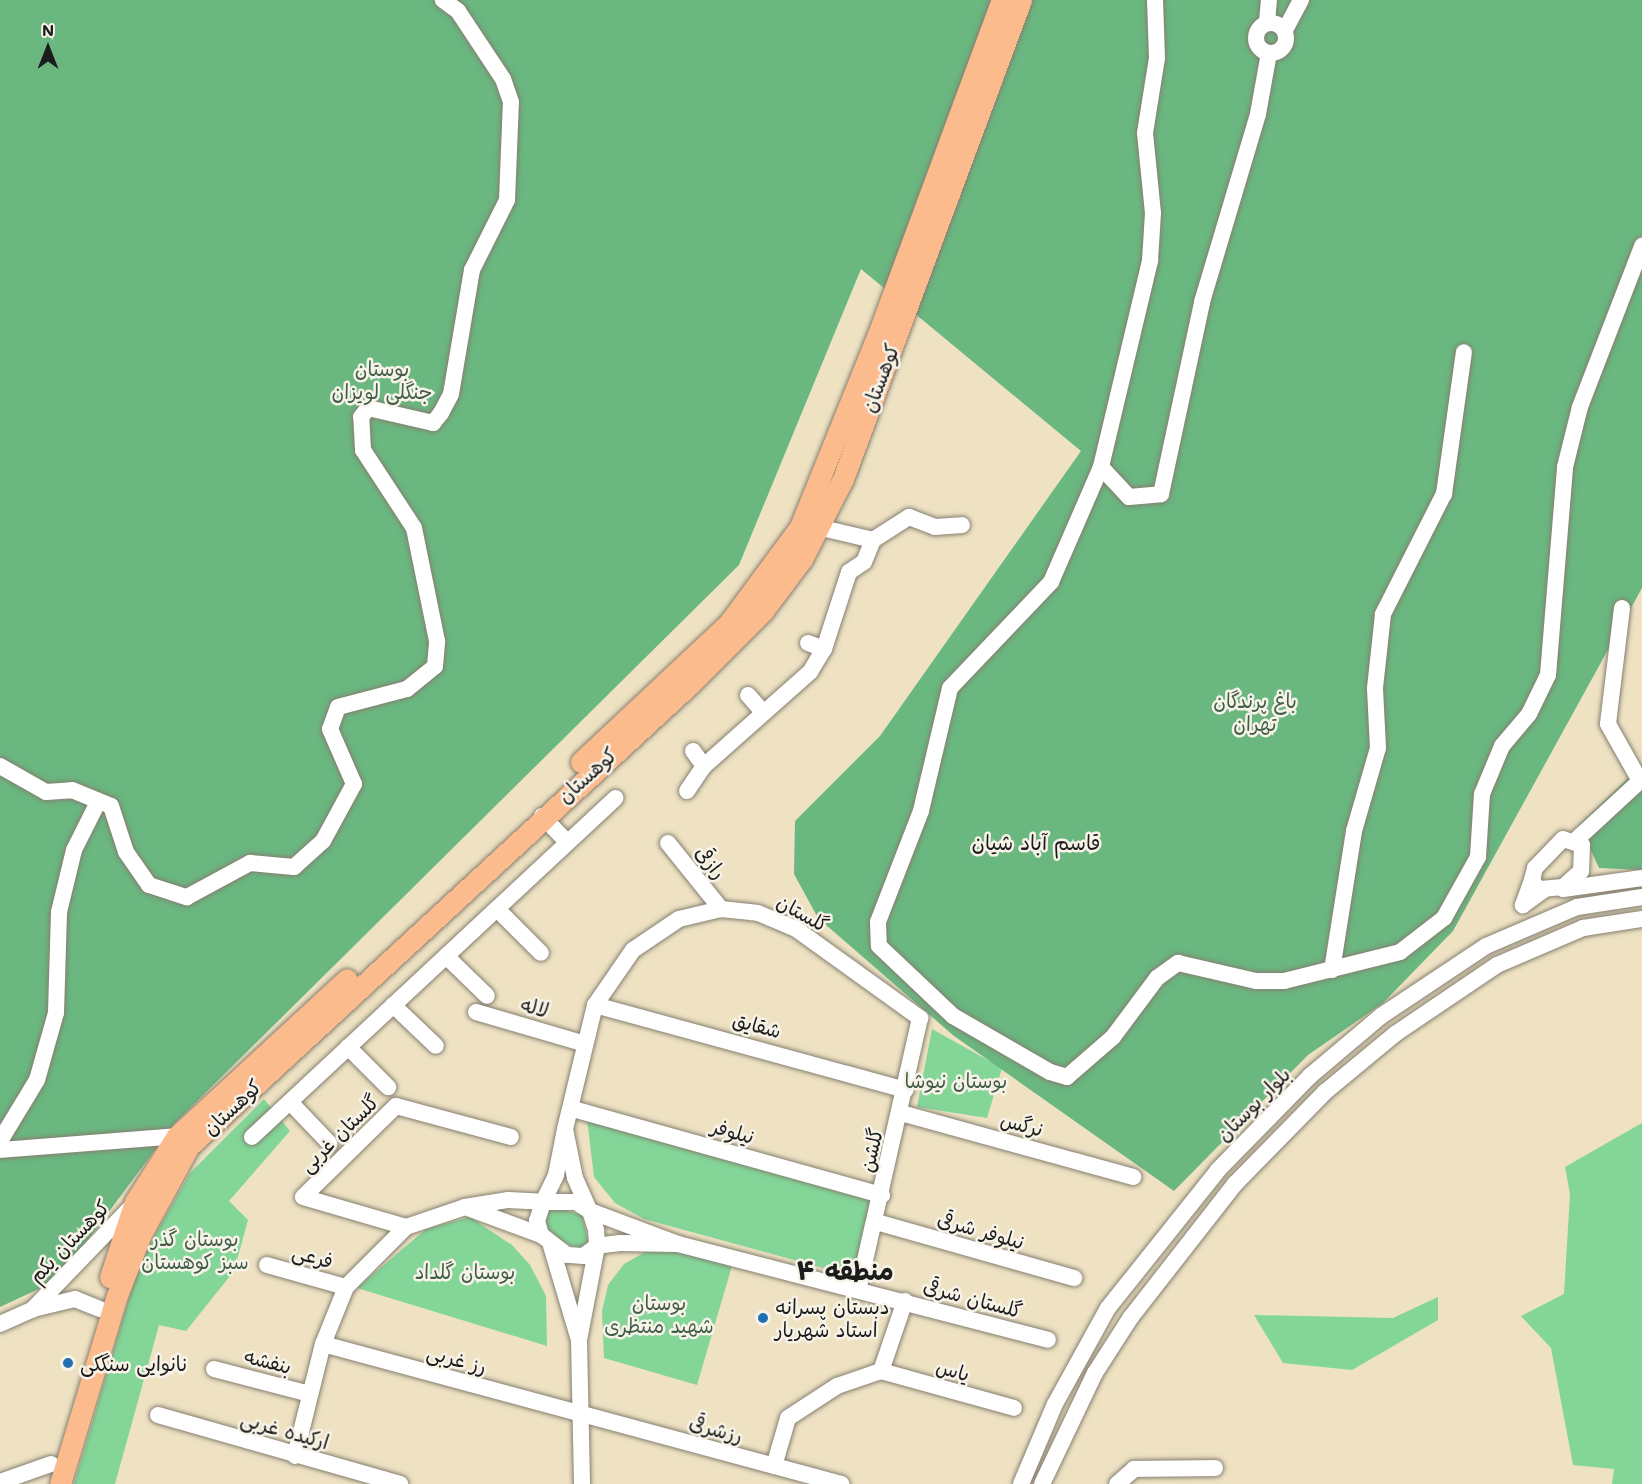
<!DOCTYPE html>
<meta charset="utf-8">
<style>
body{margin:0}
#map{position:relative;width:1642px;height:1484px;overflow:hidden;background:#eee2c3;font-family:Mali,"Playpen Sans Arabic",sans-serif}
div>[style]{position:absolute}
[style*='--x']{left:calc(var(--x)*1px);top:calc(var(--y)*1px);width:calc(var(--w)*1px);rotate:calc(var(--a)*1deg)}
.green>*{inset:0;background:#83d698}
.forest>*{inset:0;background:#6ab780}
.roads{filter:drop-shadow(0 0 2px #857f70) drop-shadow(0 0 2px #857f70)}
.minor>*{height:16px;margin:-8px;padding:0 8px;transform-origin:8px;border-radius:8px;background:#fff}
.minor>.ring{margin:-8px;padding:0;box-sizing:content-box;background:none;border:16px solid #fff;border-radius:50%}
.major>*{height:21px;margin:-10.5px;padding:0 10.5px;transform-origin:10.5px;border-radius:10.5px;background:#fbbb8d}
.dots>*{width:16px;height:16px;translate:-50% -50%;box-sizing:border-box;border:3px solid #f7f3e8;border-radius:50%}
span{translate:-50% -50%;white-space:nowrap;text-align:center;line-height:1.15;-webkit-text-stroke:5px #f7f3e8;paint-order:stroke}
.park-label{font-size:20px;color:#405d47}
.street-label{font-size:20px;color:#1c1c1c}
.poi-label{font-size:20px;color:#1c1c1c}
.left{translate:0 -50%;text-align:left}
.neighbourhood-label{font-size:21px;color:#1c1c1c}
.district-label{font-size:26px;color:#1c1c1c;font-weight:700}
.north{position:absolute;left:18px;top:18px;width:60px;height:60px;-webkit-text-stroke:4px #f7f3e8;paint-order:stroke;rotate:0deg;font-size:16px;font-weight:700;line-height:24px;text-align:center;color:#1c1c1c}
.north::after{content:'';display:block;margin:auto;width:21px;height:27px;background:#1c1c1c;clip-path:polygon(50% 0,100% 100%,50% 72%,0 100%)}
</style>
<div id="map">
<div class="green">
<i style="clip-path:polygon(932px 1029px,1002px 1068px,987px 1118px,917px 1107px)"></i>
<i style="clip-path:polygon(264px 1099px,290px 1131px,229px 1201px,248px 1220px,234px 1271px,186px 1331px,159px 1325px,115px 1484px,74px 1484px,140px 1261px,190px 1173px)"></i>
<i style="clip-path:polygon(587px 1119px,876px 1202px,856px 1277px,644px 1219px,615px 1203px,594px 1177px)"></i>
<i style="clip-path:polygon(1642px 1123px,1642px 1484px,1612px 1484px,1614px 1469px,1573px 1465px,1551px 1348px,1521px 1316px,1564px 1294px,1570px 1194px,1565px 1167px)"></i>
<i style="clip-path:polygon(554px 1207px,582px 1215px,589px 1244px,580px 1250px,551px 1235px,545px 1223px,546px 1211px)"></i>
<i style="clip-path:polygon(470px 1217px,512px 1245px,530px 1265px,546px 1296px,547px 1346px,357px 1288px,426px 1229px)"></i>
<i style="clip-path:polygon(674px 1248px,732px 1266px,697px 1385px,604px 1358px,602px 1311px,608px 1285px,624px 1264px,647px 1251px)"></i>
<i style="clip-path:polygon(1438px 1297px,1438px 1320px,1352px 1370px,1283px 1363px,1254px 1315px,1393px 1318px)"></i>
</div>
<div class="forest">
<i style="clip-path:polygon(0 0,1642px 0,1642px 588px,1453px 931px,1383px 1003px,1308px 1055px,1174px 1191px,954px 1036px,818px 918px,794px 874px,795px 821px,880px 736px,1081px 451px,861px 269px,739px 565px,175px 1123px,58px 1280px,0 1307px)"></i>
<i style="clip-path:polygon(1642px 765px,1642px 870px,1599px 868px,1579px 825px)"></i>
</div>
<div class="roads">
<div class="minor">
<i style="--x:1155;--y:0;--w:58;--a:88"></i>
<i style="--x:1157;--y:58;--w:76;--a:99.1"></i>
<i style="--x:1145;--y:133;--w:80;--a:84.3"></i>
<i style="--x:1153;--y:213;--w:48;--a:93.6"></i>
<i style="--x:1150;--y:261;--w:212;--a:103.4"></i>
<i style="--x:1101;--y:467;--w:125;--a:113.5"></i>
<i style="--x:1051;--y:582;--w:146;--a:133.6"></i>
<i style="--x:950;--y:688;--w:126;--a:103.3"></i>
<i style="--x:921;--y:811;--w:119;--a:111.2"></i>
<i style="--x:878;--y:922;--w:24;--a:88"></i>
<i style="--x:879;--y:946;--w:102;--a:43.4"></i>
<i style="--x:953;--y:1016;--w:112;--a:30"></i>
<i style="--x:1050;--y:1072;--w:18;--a:16"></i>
<i style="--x:1067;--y:1077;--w:61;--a:-41"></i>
<i style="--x:1113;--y:1037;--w:74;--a:-53.3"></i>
<i style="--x:1157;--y:978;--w:26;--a:-36"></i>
<i style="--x:1178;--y:963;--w:80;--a:13"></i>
<i style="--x:1256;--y:981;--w:28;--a:0"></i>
<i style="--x:1284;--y:981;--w:120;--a:-14"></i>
<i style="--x:1400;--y:952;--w:56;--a:-37.7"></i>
<i style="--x:1444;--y:918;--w:70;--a:-60.9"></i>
<i style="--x:1478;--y:857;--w:63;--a:-86.4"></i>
<i style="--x:1482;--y:794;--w:52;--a:-67.4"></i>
<i style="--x:1502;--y:746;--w:42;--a:-49.8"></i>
<i style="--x:1529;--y:714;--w:43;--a:-64"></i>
<i style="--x:1548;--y:675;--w:209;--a:-85.3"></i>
<i style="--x:1565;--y:467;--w:62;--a:-76"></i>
<i style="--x:1580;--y:407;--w:173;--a:-68.9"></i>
<i style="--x:1267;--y:22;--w:22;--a:-85"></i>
<i class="ring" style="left:1256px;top:23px;width:14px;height:14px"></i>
<i style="--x:1285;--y:30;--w:34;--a:-62"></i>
<i style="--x:1101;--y:467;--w:41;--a:47"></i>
<i style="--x:1129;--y:497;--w:32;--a:-5"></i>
<i style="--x:1161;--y:494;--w:196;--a:-77.9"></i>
<i style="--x:1202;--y:302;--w:196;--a:-73.4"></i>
<i style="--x:1258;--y:114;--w:62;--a:-79.8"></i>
<i style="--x:822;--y:528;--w:52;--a:13.2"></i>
<i style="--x:1622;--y:608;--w:117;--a:96.9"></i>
<i style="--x:1608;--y:724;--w:65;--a:60.7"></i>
<i style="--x:808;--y:643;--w:17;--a:21"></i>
<i style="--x:748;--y:695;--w:21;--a:49"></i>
<i style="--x:693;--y:751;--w:19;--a:54"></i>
<i style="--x:0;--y:766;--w:53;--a:29.5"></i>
<i style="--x:46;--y:792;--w:26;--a:-4"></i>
<i style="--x:72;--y:790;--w:42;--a:22.3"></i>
<i style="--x:111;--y:806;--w:48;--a:71.9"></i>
<i style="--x:126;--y:852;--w:40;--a:55.1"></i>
<i style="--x:149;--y:885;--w:40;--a:18"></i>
<i style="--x:187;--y:897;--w:72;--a:-28.4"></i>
<i style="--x:250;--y:863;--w:44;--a:5.2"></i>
<i style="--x:294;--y:867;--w:39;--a:-42"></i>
<i style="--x:323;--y:841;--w:65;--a:-61.5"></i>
<i style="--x:354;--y:784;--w:60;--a:-113.6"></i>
<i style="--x:330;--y:729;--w:23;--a:-70"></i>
<i style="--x:338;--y:707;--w:71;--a:-14.6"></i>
<i style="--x:407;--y:689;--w:36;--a:-39"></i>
<i style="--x:435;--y:666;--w:25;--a:-85"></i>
<i style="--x:437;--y:641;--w:115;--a:-101.5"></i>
<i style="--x:414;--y:528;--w:93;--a:-123.2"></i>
<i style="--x:363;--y:450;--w:33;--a:-93"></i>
<i style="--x:361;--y:417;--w:11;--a:-52"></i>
<i style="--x:368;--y:408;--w:67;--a:13"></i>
<i style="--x:433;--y:423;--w:13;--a:-51"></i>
<i style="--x:441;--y:413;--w:21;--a:-62"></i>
<i style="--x:451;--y:394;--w:126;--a:-80.4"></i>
<i style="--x:472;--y:270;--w:78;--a:-63.4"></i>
<i style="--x:507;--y:200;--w:98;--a:-87.7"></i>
<i style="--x:511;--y:102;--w:24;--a:-109"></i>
<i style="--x:503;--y:79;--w:82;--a:-123.5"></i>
<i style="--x:458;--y:11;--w:19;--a:-144"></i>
<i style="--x:687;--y:791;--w:30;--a:-56"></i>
<i style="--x:704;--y:766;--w:142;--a:-41.6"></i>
<i style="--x:810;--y:672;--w:27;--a:-59"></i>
<i style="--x:824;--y:649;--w:81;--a:-72"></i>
<i style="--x:849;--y:572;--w:18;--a:-34"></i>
<i style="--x:864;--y:562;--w:24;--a:-68"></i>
<i style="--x:873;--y:540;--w:43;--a:-32.6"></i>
<i style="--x:909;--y:517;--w:28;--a:21"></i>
<i style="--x:935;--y:527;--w:27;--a:-4"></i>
<i style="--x:542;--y:816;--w:37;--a:46"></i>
<i style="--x:1563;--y:839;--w:20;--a:18"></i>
<i style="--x:1582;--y:845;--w:26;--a:92"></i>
<i style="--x:1581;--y:871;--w:24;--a:138"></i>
<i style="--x:1563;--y:887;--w:25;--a:175"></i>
<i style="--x:1538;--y:889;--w:11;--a:-124"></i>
<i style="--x:1532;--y:880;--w:12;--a:-76"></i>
<i style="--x:1535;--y:868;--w:40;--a:-46"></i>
<i style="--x:1577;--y:839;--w:88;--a:-42.7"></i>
<i style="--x:668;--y:843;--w:85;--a:51.2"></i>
<i style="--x:1532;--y:880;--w:27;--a:110"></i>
<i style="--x:1523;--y:905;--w:26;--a:-36"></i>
<i style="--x:1563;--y:889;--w:80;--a:-7.9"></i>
<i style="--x:497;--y:909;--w:62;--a:45"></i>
<i style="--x:446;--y:956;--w:57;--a:44.3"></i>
<i style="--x:1332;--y:970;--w:141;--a:-81"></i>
<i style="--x:1354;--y:831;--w:86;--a:-73.9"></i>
<i style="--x:1378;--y:748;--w:60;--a:-92.9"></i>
<i style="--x:1375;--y:688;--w:74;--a:-83.8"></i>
<i style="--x:1383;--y:614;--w:135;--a:-63.1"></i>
<i style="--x:1444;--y:494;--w:143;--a:-82"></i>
<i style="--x:393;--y:1005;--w:59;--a:43.6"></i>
<i style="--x:595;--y:1005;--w:322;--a:15.3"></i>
<i style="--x:476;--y:1012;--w:110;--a:16.3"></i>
<i style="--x:348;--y:1047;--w:57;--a:45"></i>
<i style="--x:290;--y:1102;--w:57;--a:46.4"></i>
<i style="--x:573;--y:1109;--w:321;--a:15.6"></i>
<i style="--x:901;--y:1113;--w:241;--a:15.4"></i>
<i style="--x:565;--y:1129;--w:128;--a:-76.4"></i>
<i style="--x:595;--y:1005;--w:67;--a:-55.4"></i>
<i style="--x:633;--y:950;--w:55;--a:-34"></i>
<i style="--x:679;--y:919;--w:43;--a:-13.4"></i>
<i style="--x:721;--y:909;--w:37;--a:6"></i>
<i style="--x:758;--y:913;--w:41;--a:22.8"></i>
<i style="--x:796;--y:929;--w:153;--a:35.7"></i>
<i style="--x:920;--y:1018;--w:279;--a:102.8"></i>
<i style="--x:252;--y:1137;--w:497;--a:-43"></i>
<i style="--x:0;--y:1141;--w:71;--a:-58.8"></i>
<i style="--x:37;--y:1080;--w:70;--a:-74.2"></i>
<i style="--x:56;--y:1013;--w:101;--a:-88.3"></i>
<i style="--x:59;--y:912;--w:64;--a:-76.4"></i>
<i style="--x:74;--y:850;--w:51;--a:-63.4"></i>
<i style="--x:0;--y:1150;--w:178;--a:-4.5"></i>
<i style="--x:876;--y:1222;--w:206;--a:15.8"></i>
<i style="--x:406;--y:1227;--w:107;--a:-163.8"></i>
<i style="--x:303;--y:1197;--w:130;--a:-44.4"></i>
<i style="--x:396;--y:1106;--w:119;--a:15.1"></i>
<i style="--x:541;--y:1235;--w:81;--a:-159.8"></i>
<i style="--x:465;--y:1207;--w:44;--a:-9.2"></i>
<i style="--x:508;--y:1200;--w:35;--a:3"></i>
<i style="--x:543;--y:1202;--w:30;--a:-64"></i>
<i style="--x:556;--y:1175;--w:47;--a:-78.9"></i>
<i style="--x:565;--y:1129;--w:50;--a:78.5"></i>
<i style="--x:575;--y:1178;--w:36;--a:66"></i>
<i style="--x:590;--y:1211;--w:94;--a:20.6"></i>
<i style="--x:678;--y:1244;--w:58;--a:-179"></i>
<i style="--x:620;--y:1243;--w:23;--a:173"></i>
<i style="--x:597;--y:1246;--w:17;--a:144"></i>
<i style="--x:583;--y:1256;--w:16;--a:-176"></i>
<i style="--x:567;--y:1255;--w:33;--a:-142"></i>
<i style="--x:541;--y:1235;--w:15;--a:-106"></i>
<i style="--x:537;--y:1221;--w:20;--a:-72"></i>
<i style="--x:543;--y:1202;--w:33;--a:0"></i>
<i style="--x:576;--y:1202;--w:17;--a:33"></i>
<i style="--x:590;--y:1211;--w:20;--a:72"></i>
<i style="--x:596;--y:1230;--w:16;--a:86"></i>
<i style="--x:597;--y:1246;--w:96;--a:100.8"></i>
<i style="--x:579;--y:1340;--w:98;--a:-106.6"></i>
<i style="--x:678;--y:1244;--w:382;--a:14.5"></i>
<i style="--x:267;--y:1265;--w:82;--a:15.6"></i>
<i style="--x:33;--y:1309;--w:43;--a:-13.4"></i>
<i style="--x:75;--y:1299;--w:27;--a:22"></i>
<i style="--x:0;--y:1324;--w:35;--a:-24"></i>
<i style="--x:32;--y:1310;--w:144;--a:-46.1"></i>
<i style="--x:579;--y:1340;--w:144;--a:88.8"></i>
<i style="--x:323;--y:1344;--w:537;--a:15.12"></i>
<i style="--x:214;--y:1369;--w:99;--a:14.6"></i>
<i style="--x:881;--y:1371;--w:138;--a:15.5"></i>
<i style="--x:158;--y:1415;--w:252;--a:15.9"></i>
<i style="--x:295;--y:1456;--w:115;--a:-76"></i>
<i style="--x:323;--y:1344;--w:61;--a:-68"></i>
<i style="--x:346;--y:1287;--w:85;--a:-45"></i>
<i style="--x:406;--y:1227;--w:62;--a:-18.7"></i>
<i style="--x:774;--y:1466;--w:50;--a:-73.7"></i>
<i style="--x:788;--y:1418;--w:59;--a:-33.1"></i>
<i style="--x:837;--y:1386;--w:46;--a:-18.8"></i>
<i style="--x:881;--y:1371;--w:74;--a:-71.1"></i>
<i style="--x:0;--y:1482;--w:54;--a:-19.4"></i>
<i style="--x:1021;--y:1484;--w:87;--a:-67"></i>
<i style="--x:1055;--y:1404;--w:110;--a:-61.1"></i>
<i style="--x:1108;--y:1308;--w:176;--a:-51.4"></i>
<i style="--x:1218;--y:1170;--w:132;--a:-45.6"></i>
<i style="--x:1310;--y:1076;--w:93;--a:-40.2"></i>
<i style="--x:1381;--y:1016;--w:126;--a:-33.7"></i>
<i style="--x:1486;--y:946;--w:99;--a:-23.2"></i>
<i style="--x:1577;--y:907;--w:66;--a:-8.7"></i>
<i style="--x:1042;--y:1484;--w:123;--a:-64.5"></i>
<i style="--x:1095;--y:1373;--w:67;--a:-57.3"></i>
<i style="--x:1131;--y:1317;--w:169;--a:-52"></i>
<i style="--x:1235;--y:1184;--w:129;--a:-45.6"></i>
<i style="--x:1325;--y:1092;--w:91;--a:-39.6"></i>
<i style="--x:1395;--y:1034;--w:123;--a:-34.1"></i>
<i style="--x:1497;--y:965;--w:94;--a:-23.3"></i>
<i style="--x:1583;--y:928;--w:60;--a:-8.7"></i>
<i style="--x:1117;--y:1484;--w:23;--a:-41"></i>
<i style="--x:1134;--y:1469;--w:81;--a:-0.7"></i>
</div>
<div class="major">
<i style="--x:581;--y:762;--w:203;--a:-43.2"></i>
<i style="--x:729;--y:623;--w:119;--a:-53.5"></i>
<i style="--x:800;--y:527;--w:214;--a:-68"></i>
<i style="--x:880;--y:329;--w:351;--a:-69.7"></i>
<i style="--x:110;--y:1277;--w:79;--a:-71.6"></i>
<i style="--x:135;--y:1202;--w:78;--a:-57.5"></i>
<i style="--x:177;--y:1136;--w:231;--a:-42.7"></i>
<i style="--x:60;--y:1484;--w:194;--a:-73.2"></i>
<i style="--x:116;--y:1298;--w:69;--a:-68.7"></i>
<i style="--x:141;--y:1234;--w:100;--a:-61.4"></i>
<i style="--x:189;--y:1146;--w:680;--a:-42.68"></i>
<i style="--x:689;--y:685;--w:105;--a:-45"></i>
<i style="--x:763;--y:611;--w:65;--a:-53.1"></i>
<i style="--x:802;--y:559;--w:90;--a:-62.9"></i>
<i style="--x:843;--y:479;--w:511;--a:-69.61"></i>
</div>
</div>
<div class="dots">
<i style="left:763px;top:1318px;background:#1f6fb2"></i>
<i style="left:68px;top:1363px;background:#1f6fb2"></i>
</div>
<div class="park-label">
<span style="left:382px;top:380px">بوستان<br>جنگلی لویزان</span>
<span style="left:1255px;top:712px">باغ پرندگان<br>تهران</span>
<span style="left:956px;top:1080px">بوستان نیوشا</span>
<span style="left:195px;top:1250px">بوستان گذر<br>سبز کوهستان</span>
<span style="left:465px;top:1271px">بوستان گلداد</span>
<span style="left:659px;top:1314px">بوستان<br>شهید منتظری</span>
</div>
<div class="street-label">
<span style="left:880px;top:378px;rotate:-69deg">کوهستان</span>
<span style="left:587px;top:775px;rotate:-42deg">کوهستان</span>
<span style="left:711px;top:862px;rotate:51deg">رازقی</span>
<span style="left:803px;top:913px;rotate:29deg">گلستان</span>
<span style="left:535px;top:1007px;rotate:16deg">لاله</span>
<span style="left:757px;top:1025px;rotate:15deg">شقایق</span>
<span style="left:1253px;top:1104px;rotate:-45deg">بلوار بوستان</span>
<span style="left:232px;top:1107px;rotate:-43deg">کوهستان</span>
<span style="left:1022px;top:1124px;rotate:15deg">نرگس</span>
<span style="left:733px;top:1131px;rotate:16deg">نیلوفر</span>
<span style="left:339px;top:1133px;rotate:-44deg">گلستان غربی</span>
<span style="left:871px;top:1150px;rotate:-77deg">گلشن</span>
<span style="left:981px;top:1230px;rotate:16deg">نیلوفر شرقی</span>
<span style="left:69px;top:1241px;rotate:-46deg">کوهستان یکم</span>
<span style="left:313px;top:1256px;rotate:16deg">فرعی</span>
<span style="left:973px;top:1298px;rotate:15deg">گلستان شرقی</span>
<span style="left:457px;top:1359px;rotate:15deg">رز غربی</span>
<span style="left:268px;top:1361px;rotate:14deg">بنفشه</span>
<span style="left:953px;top:1370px;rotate:15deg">یاس</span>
<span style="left:716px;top:1429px;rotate:15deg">رزشرقی</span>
<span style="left:285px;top:1430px;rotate:16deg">ارکیده غربی</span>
</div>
<div class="poi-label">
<span class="left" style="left:775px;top:1318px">دبستان پسرانه<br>استاد شهريار</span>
<span class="left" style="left:80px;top:1363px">نانوایی سنگکی</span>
</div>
<div class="neighbourhood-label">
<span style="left:1036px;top:842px">قاسم آباد شیان</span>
</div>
<div class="district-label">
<span style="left:845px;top:1271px">منطقه ۴</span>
</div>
<div class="north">N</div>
</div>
